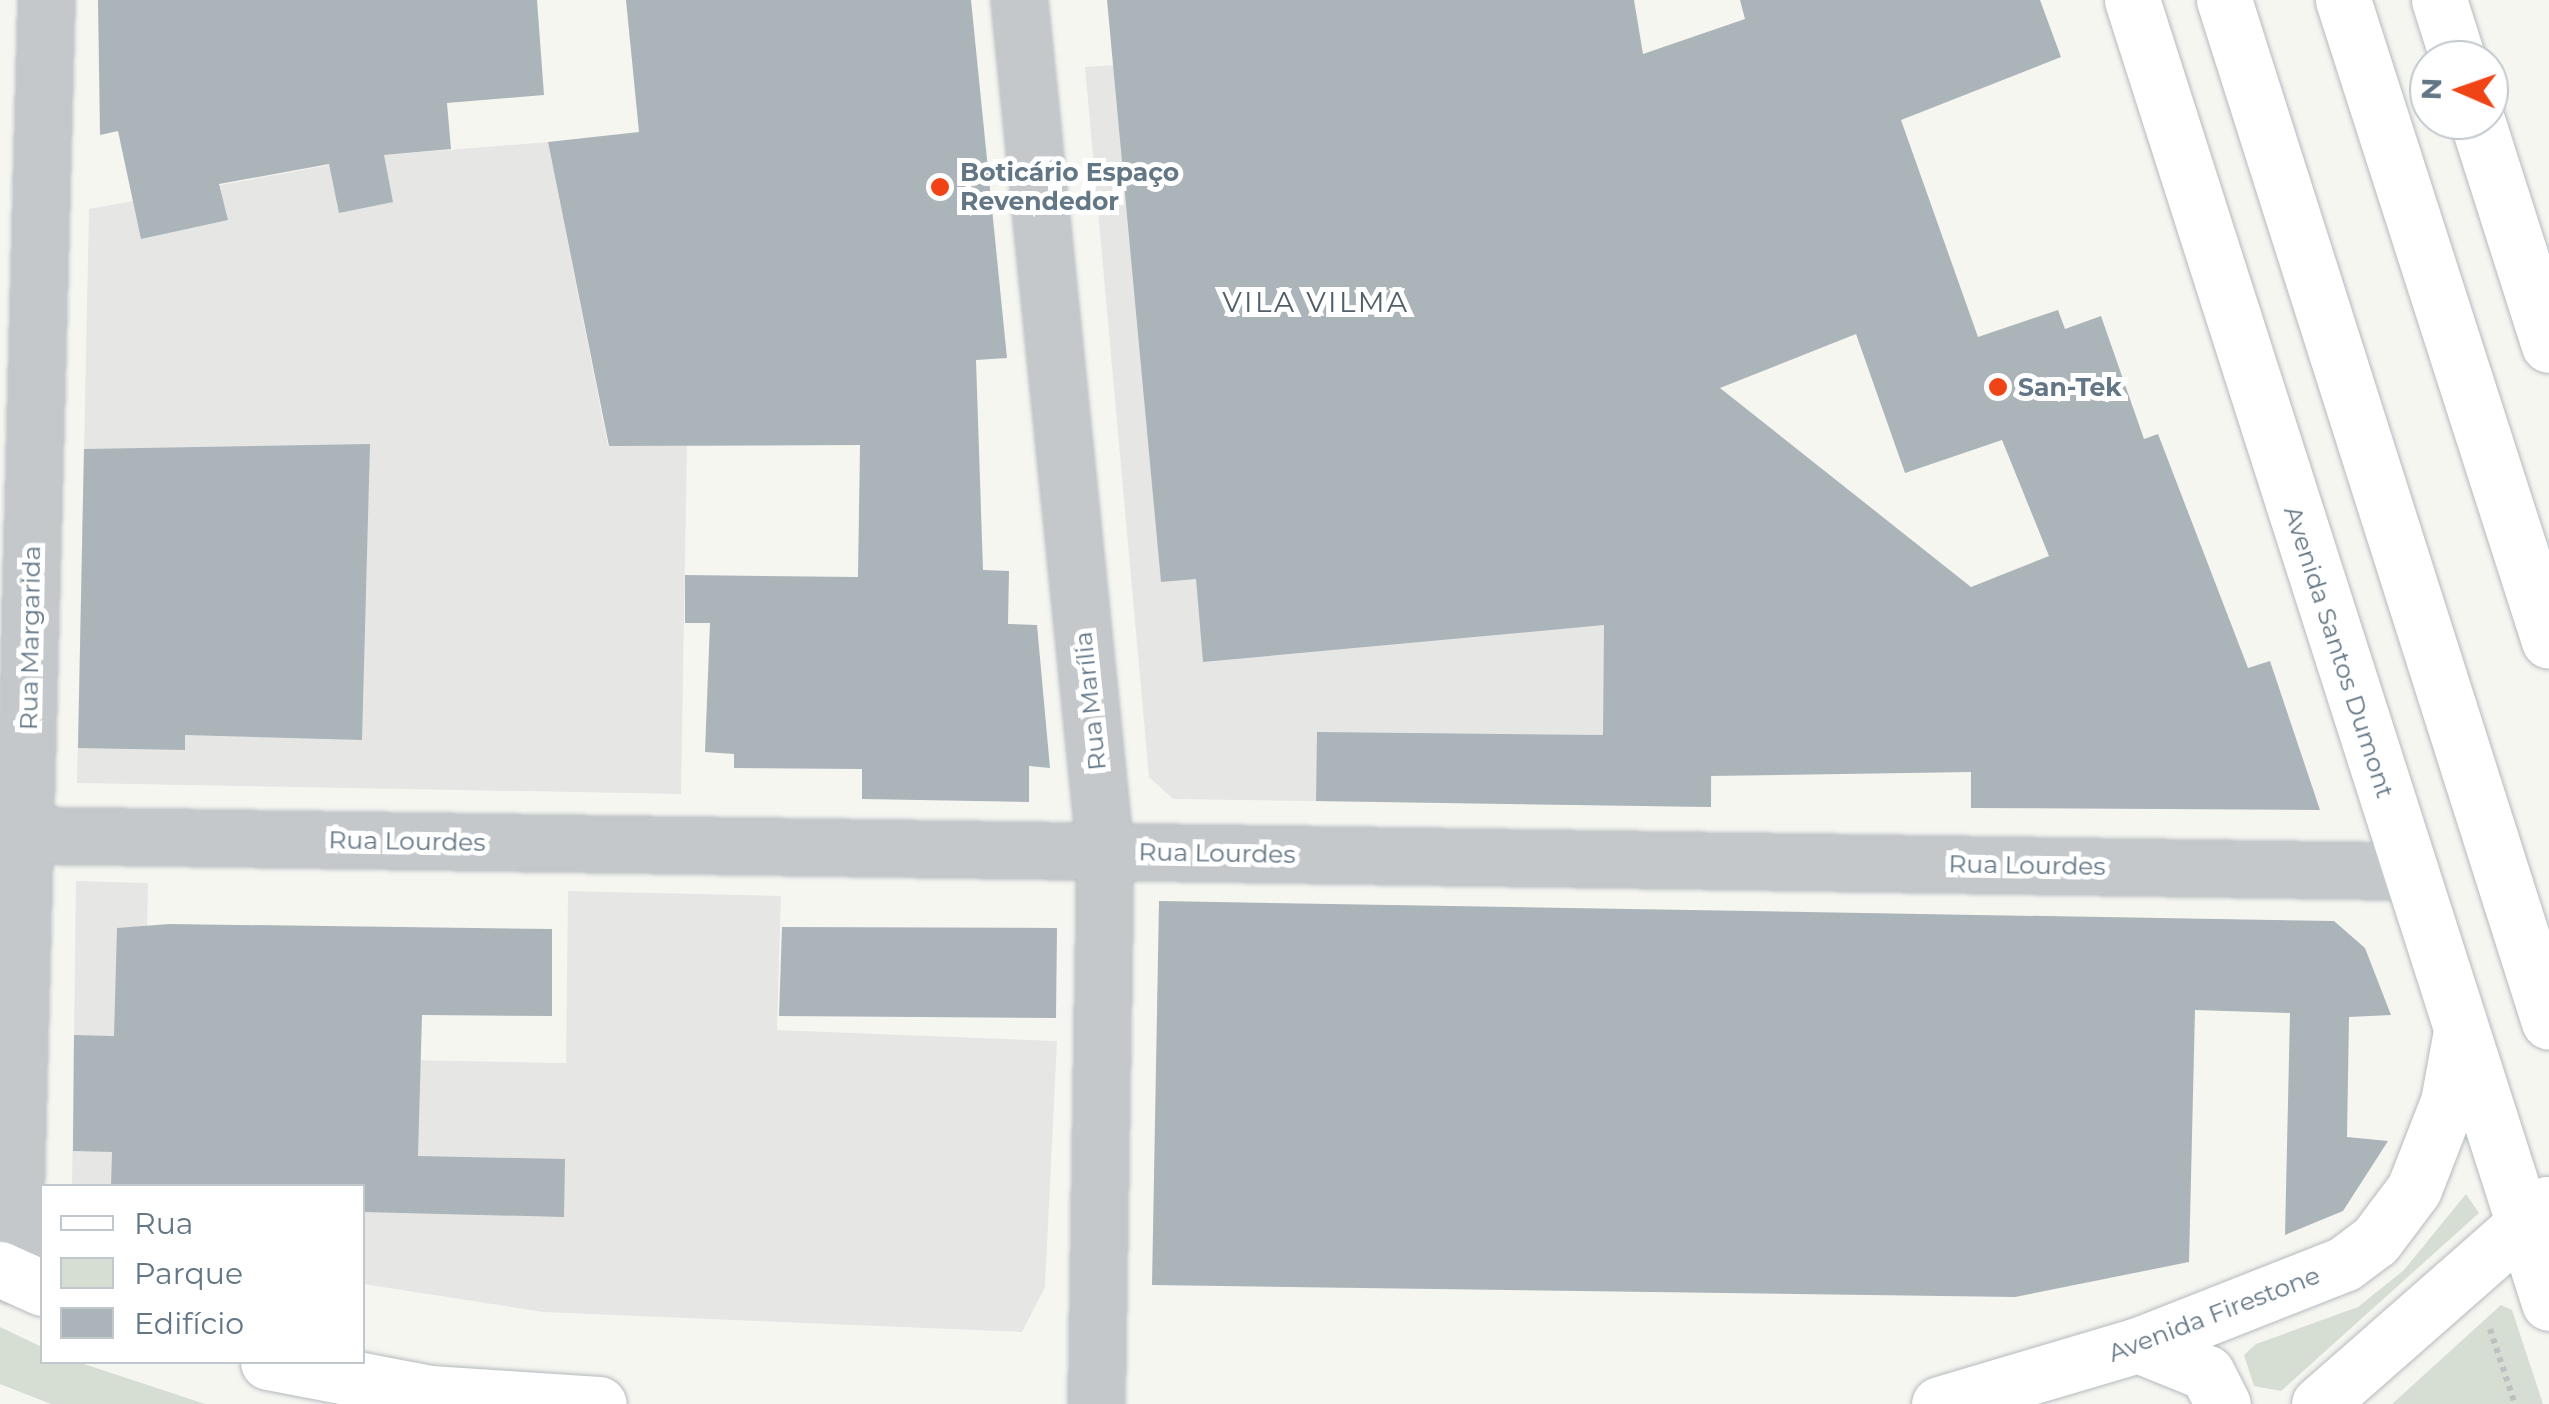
<!DOCTYPE html>
<meta charset="utf-8">
<style>
body{margin:0}
#map{position:relative;width:2549px;height:1404px;overflow:hidden;background:#f6f6f1;font-family:Montserrat,sans-serif}
div>[style]{position:absolute}
[style*='--x']{left:calc(var(--x)*1px);top:calc(var(--y)*1px);width:calc(var(--w)*1px);rotate:calc(var(--a)*1deg)}
.built>*{inset:0;background:#e6e7e5}
.green>*{inset:0;background:#d6ddd2}
.building>*{inset:0;background:#abb4b9}
.path>*{height:6px;margin-top:-3px;transform-origin:0;background:repeating-linear-gradient(90deg,#bec0c2 0 5px,transparent 0 10px)}
.roads{filter:drop-shadow(0 0 2px #b4babe) drop-shadow(0 0 2px #b4babe)}
.street>*{height:55px;margin:-27.5px;padding:0 27.5px;transform-origin:27.5px;border-radius:27.5px;background:#c4c8cb}
.secondary>*{height:55px;margin:-27.5px;padding:0 27.5px;transform-origin:27.5px;border-radius:27.5px;background:#fff}
.highway>*{height:55px;margin:-27.5px;padding:0 27.5px;transform-origin:27.5px;border-radius:27.5px;background:#fff}
.dots>*{width:28px;height:28px;translate:-50% -50%;box-sizing:border-box;border:5px solid #fff;border-radius:50%}
span{translate:-50% -50%;white-space:nowrap;text-align:center;line-height:1.15;-webkit-text-stroke:10px #fff;paint-order:stroke}
.poi-label{font-size:25px;color:#627685;font-weight:700}
.left{translate:0 -50%;text-align:left}
.street-label{font-size:25px;color:#627685}
.neighbourhood-label{font-size:28px;color:#515f69;letter-spacing:2.5px}
.legend{position:absolute;left:40px;top:1184px;width:325px;height:180px;box-sizing:border-box;background:#fff;border:2px solid #c0c8ce;margin:0;padding:12px 18px;list-style:none;font-size:30px;color:#627685}
.legend li{display:flex;align-items:center;gap:20px;height:50px}
.legend b{width:50px;border:2px solid #c0c8ce}
.north{position:absolute;left:2409px;top:40px;width:100px;height:100px;box-sizing:border-box;background:#fff;border:2px solid #c0c8ce;border-radius:50%;rotate:272deg;font-size:28px;font-weight:700;line-height:40px;text-align:center;color:#627685}
.north::after{content:'';display:block;margin:auto;width:35px;height:45px;background:#f04417;clip-path:polygon(50% 0,100% 100%,50% 72%,0 100%)}
</style>
<div id="map">
<div class="built">
<i style="clip-path:polygon(1114px 65px,1714px 614px,1711px 807px,1173px 799px,1149px 777px,1085px 67px)"></i>
<i style="clip-path:polygon(548px 142px,608px 446px,687px 446px,681px 794px,77px 783px,89px 209px,384px 155px)"></i>
<i style="clip-path:polygon(76px 881px,148px 883px,145px 1055px,566px 1063px,568px 891px,781px 896px,777px 1030px,1057px 1041px,1045px 1287px,1022px 1332px,543px 1312px,363px 1284px,362px 1186px,72px 1186px)"></i>
</div>
<div class="green">
<i style="clip-path:polygon(2466px 1194px,2479px 1213px,2281px 1391px,2254px 1386px,2244px 1355px,2256px 1344px,2358px 1307px,2404px 1270px)"></i>
<i style="clip-path:polygon(2501px 1305px,2512px 1310px,2543px 1404px,2392px 1404px)"></i>
<i style="clip-path:polygon(0 1327px,42px 1347px,42px 1362px,78px 1362px,205px 1404px,51px 1404px,0 1384px)"></i>
</div>
<div class="building">
<i style="clip-path:polygon(98px 0,537px 0,544px 95px,447px 103px,451px 149px,384px 155px,393px 202px,339px 213px,329px 164px,219px 184px,228px 220px,141px 239px,118px 131px,100px 135px)"></i>
<i style="clip-path:polygon(626px 0,971px 0,1007px 358px,976px 360px,983px 570px,1009px 571px,1008px 624px,1037px 625px,1050px 768px,1029px 766px,1029px 802px,862px 799px,862px 769px,734px 768px,734px 754px,705px 752px,710px 623px,685px 623px,685px 575px,858px 577px,860px 445px,609px 446px,548px 142px,639px 132px)"></i>
<i style="clip-path:polygon(evenodd,1107px 0,1634px 0,1643px 54px,1745px 19px,1740px 0,2040px 0,2061px 57px,1901px 120px,1978px 337px,2058px 310px,2065px 329px,2101px 316px,2144px 439px,2158px 434px,2248px 668px,2270px 661px,2320px 810px,1971px 808px,1971px 772px,1711px 776px,1711px 807px,1316px 801px,1317px 732px,1603px 735px,1604px 625px,1203px 662px,1196px 579px,1161px 582px,1107px 0,1856px 334px,1905px 473px,2002px 440px,2049px 556px,1971px 587px,1720px 388px,1856px 334px)"></i>
<i style="clip-path:polygon(370px 444px,362px 740px,185px 735px,185px 750px,78px 748px,84px 449px)"></i>
<i style="clip-path:polygon(1159px 901px,2334px 921px,2365px 948px,2391px 1015px,2349px 1017px,2347px 1137px,2388px 1141px,2343px 1211px,2285px 1235px,2290px 1013px,2195px 1010px,2189px 1262px,2015px 1297px,1152px 1285px)"></i>
<i style="clip-path:polygon(169px 924px,552px 929px,552px 1016px,422px 1015px,418px 1156px,565px 1159px,564px 1217px,362px 1212px,362px 1186px,111px 1186px,112px 1152px,73px 1151px,74px 1035px,114px 1036px,117px 928px)"></i>
<i style="clip-path:polygon(782px 927px,1057px 928px,1056px 1018px,779px 1016px)"></i>
</div>
<div class="path">
<i style="--x:2490;--y:1329;--w:79;--a:71.6"></i>
</div>
<div class="roads">
<div class="street">
<i style="--x:1019;--y:0;--w:856;--a:84.24"></i>
<i style="--x:1105;--y:852;--w:552;--a:90.93"></i>
<i style="--x:25;--y:835;--w:2384;--a:0.87"></i>
<i style="--x:13;--y:1276;--w:1276;--a:-88.52"></i>
</div>
<div class="secondary">
<i style="--x:0;--y:1269;--w:46;--a:24.3"></i>
<i style="--x:2138;--y:1345;--w:74;--a:22.1"></i>
<i style="--x:2207;--y:1373;--w:35;--a:63"></i>
<i style="--x:268;--y:1362;--w:165;--a:10.8"></i>
<i style="--x:430;--y:1393;--w:169;--a:3.7"></i>
<i style="--x:1939;--y:1404;--w:208;--a:-16.5"></i>
<i style="--x:2138;--y:1345;--w:221;--a:-21.5"></i>
<i style="--x:2344;--y:1264;--w:39;--a:-37"></i>
<i style="--x:2375;--y:1241;--w:65;--a:-53.1"></i>
<i style="--x:2414;--y:1189;--w:93;--a:-68.7"></i>
<i style="--x:2448;--y:1102;--w:72;--a:-79.6"></i>
</div>
<div class="highway">
<i style="--x:2132;--y:0;--w:1368;--a:72.25"></i>
<i style="--x:2224;--y:0;--w:1072;--a:72.36"></i>
<i style="--x:2343;--y:0;--w:673;--a:72.18"></i>
<i style="--x:2439;--y:0;--w:63;--a:72.4"></i>
<i style="--x:2477;--y:120;--w:236;--a:72.3"></i>
<i style="--x:2319;--y:1404;--w:303;--a:-41.3"></i>
</div>
</div>
<div class="dots">
<i style="left:940px;top:187px;background:#f04417"></i>
<i style="left:1998px;top:387px;background:#f04417"></i>
</div>
<div class="poi-label">
<span class="left" style="left:960px;top:187px">Boticário Espaço<br>Revendedor</span>
<span class="left" style="left:2018px;top:387px">San-Tek</span>
</div>
<div class="street-label">
<span style="left:30px;top:638px;rotate:-89deg">Rua Margarida</span>
<span style="left:2339px;top:652px;rotate:72deg">Avenida Santos Dumont</span>
<span style="left:1090px;top:701px;rotate:-96deg">Rua Marília</span>
<span style="left:407px;top:841px;rotate:1deg">Rua Lourdes</span>
<span style="left:1217px;top:853px;rotate:1deg">Rua Lourdes</span>
<span style="left:2027px;top:865px;rotate:1deg">Rua Lourdes</span>
<span style="left:2214px;top:1314px;rotate:-21deg">Avenida Firestone</span>
</div>
<div class="neighbourhood-label">
<span style="left:1316px;top:302px">VILA VILMA</span>
</div>
<ul class="legend">
<li><b style="height:12px;background:#fff"></b>Rua</li>
<li><b style="height:28px;background:#d6ddd2"></b>Parque</li>
<li><b style="height:28px;background:#abb4b9"></b>Edifício</li>
</ul>
<div class="north">N</div>
</div>
